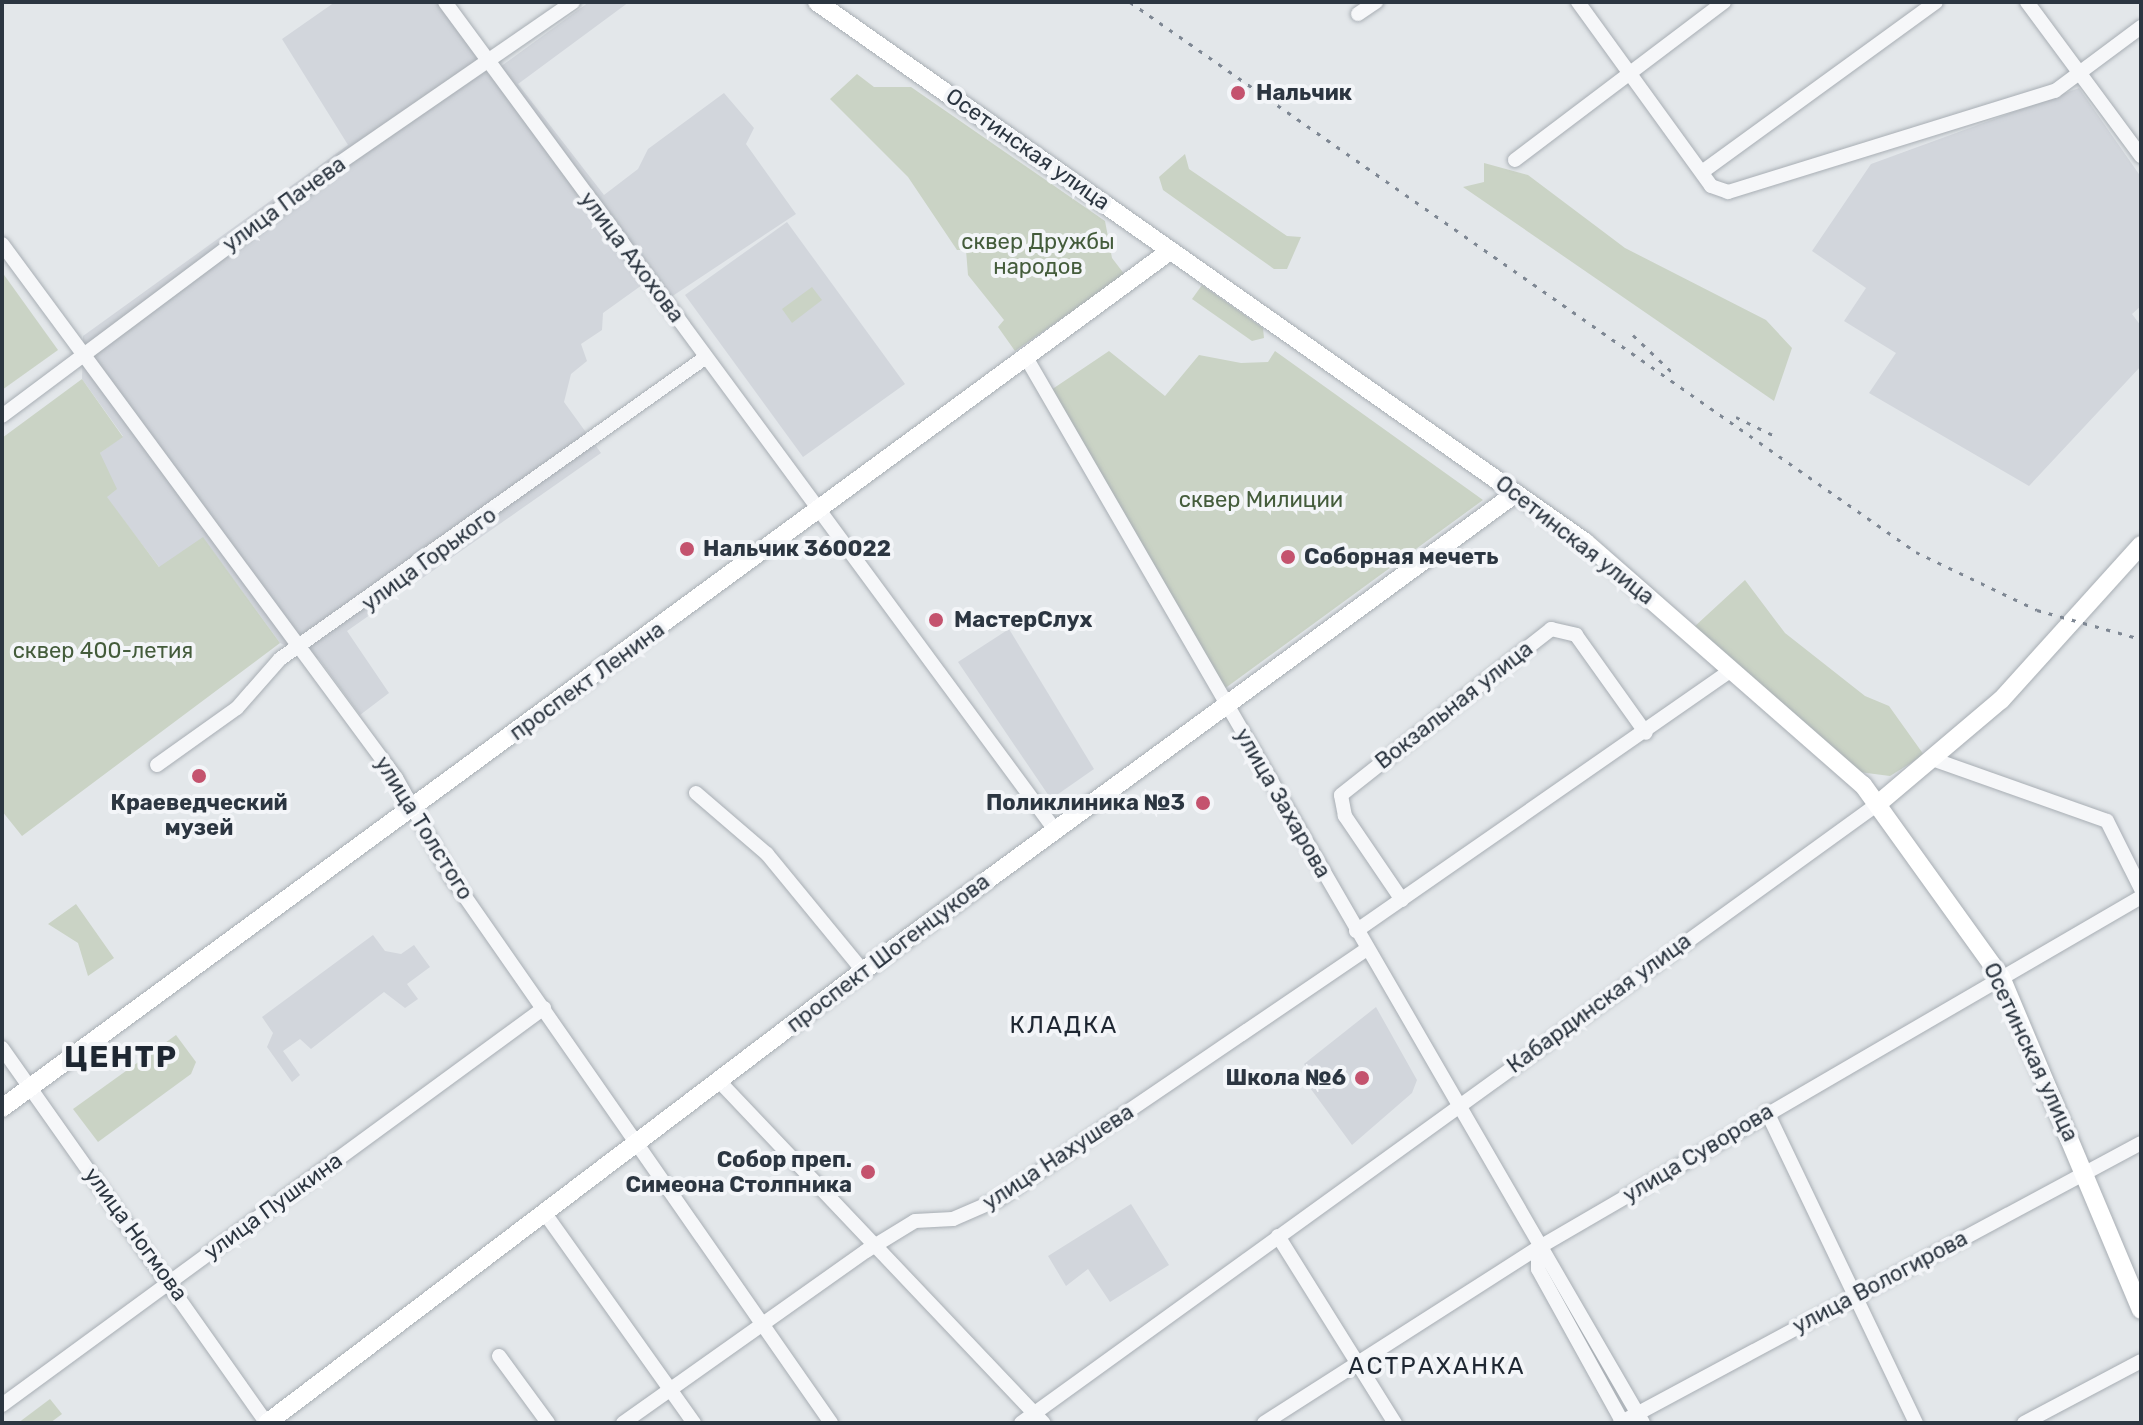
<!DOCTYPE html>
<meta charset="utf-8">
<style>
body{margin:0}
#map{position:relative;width:2143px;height:1425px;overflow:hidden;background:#e3e7ea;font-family:Rubik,sans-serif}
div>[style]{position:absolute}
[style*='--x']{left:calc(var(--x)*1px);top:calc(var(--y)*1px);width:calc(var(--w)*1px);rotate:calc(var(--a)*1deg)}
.built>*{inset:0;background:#d2d6dc}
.green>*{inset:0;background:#cad3c5}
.roads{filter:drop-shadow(0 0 2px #a8aeb4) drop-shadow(0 0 2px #a8aeb4)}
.minor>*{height:14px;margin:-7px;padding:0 7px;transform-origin:7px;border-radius:7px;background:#f6f7f9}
.major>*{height:18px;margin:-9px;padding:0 9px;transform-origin:9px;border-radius:9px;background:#fff}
.rail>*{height:3px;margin-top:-1.5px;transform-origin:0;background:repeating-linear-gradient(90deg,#7e8793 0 4px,transparent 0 12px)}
.dots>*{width:22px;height:22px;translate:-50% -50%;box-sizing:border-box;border:4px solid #f3f5f8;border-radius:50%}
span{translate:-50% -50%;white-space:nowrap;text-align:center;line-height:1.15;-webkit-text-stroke:8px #f3f5f8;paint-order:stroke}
.poi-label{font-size:22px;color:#2c3641;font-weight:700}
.left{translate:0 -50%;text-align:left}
.right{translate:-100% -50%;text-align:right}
.street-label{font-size:22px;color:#2c3641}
.park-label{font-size:22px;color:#445c3b}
.neighbourhood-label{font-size:24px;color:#1e2732;letter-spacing:2px}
.district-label{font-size:30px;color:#1e2732;font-weight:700;letter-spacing:2px}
.frame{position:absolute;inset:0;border:4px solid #2c3641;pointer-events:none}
</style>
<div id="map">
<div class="built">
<i style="clip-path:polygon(335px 2px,438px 2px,489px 75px,589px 2px,629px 2px,518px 84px,604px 195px,638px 169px,648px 149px,724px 93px,754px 128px,746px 144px,796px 214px,665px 301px,649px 280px,603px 313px,602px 330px,581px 344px,587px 361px,571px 374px,564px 402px,601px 453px,347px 631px,389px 693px,360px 715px,319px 659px,280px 643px,203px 538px,160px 568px,106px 497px,100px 453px,123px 436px,82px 379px,83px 336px,348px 145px,282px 39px)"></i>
<i style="clip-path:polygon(2079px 88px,2141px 177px,2141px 306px,2132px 314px,2141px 326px,2141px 366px,2029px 486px,1869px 393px,1896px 353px,1844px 321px,1866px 288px,1812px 251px,1871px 164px)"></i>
<i style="clip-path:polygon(787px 222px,905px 384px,803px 457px,685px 295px)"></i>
<i style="clip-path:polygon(1009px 629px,1094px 769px,1051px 799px,958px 662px)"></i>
<i style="clip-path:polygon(373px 935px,385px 951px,401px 954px,414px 945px,430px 967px,407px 984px,418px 999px,405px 1008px,384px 992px,311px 1049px,300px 1039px,283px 1051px,300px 1075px,292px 1082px,267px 1047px,273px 1033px,262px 1017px)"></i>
<i style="clip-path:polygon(1376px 1007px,1417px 1080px,1412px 1093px,1352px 1145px,1305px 1081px,1312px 1075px,1304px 1064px)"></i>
<i style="clip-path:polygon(1131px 1204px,1169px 1265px,1110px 1302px,1088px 1269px,1066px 1286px,1048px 1256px)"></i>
</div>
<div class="green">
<i style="clip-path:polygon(857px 74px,874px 87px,911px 87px,1105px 221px,1112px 258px,1125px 275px,1015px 351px,998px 327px,1004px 320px,968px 275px,966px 250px,957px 250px,908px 177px,830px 99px)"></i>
<i style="clip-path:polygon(1185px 154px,1189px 169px,1287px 236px,1301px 237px,1287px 269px,1274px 269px,1163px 190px,1159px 177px)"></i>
<i style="clip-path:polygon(1484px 163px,1528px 175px,1625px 248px,1766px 320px,1792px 348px,1774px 401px,1463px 187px,1484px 182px)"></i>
<i style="clip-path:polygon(2px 272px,58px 350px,2px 390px)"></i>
<i style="clip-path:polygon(1202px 285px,1263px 328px,1264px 338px,1252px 341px,1192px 299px)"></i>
<i style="clip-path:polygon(812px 287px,822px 300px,792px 323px,782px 309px)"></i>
<i style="clip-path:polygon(1109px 351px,1165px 396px,1199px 355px,1241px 363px,1268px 362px,1275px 351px,1483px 500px,1220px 692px,1051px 390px)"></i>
<i style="clip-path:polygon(82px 379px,123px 437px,100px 453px,117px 489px,107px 497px,159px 567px,203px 537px,280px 643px,22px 836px,2px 811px,2px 438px)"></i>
<i style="clip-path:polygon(1745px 580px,1785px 633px,1865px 696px,1889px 706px,1924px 755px,1890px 776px,1859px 772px,1694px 627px)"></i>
<i style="clip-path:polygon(76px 904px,114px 958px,88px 976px,78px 943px,48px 924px)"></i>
<i style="clip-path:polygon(176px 1035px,196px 1062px,191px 1074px,98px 1142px,73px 1109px)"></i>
<i style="clip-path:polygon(50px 1399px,62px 1414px,50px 1423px,18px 1423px)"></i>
</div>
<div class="roads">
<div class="minor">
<i style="--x:445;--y:2;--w:1028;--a:53.62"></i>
<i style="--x:1578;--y:2;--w:227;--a:54.1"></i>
<i style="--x:1711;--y:186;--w:18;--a:19"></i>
<i style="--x:1728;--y:192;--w:342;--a:-17.2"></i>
<i style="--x:2055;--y:91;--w:107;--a:-36.7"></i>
<i style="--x:2027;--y:2;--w:192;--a:53.5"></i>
<i style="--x:1358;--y:14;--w:22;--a:-34"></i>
<i style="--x:1515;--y:160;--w:262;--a:-37.1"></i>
<i style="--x:1702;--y:172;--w:289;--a:-36"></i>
<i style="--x:2;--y:244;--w:664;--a:53.58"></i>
<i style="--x:396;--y:778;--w:115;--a:60.8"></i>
<i style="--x:452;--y:878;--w:664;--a:55.18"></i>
<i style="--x:1027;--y:359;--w:1229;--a:59.93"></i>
<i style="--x:2;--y:416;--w:424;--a:-36.8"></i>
<i style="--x:341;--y:162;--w:282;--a:-34.6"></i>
<i style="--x:1935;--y:760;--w:182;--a:19.5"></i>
<i style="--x:2107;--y:821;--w:76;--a:63.4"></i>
<i style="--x:157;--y:765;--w:98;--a:-35.5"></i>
<i style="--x:237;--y:708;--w:65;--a:-48.7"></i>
<i style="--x:280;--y:659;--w:522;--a:-35.33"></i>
<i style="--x:696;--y:793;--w:94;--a:40.7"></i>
<i style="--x:767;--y:854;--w:151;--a:50.6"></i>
<i style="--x:1402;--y:900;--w:102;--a:-124.2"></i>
<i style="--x:1345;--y:816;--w:21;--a:-101"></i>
<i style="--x:1341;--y:795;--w:268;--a:-38.3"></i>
<i style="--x:1551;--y:629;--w:26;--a:13"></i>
<i style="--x:1576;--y:635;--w:120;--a:54.5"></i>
<i style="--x:1356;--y:931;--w:458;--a:-34.8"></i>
<i style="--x:2;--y:1048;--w:459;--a:54.8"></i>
<i style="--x:718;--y:1080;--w:473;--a:46.5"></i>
<i style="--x:1767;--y:1112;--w:345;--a:64.4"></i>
<i style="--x:544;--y:1212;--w:259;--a:54.6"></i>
<i style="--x:1278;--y:1236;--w:221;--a:58"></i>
<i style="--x:1538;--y:1248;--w:21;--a:90"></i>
<i style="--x:1538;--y:1269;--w:176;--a:61.1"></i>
<i style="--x:499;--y:1356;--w:83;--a:53.8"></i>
<i style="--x:2;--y:1405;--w:672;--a:-36.22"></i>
<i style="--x:623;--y:1423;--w:298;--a:-35.3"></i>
<i style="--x:866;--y:1251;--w:57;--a:-31.5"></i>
<i style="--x:915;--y:1221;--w:38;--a:-3"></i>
<i style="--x:953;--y:1219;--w:50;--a:-23.5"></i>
<i style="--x:999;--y:1199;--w:443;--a:-34.2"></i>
<i style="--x:1021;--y:1423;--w:1059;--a:-35.85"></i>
<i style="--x:1264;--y:1423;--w:325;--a:-32.6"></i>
<i style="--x:1538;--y:1248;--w:698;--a:-30.2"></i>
<i style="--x:1620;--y:1423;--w:591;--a:-28.25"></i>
<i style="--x:2024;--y:1423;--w:132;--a:-27.9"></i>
</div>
<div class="major">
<i style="--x:817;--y:2;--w:939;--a:35.11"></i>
<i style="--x:1585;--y:542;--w:369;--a:41.2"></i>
<i style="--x:1863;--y:785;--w:236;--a:54.3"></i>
<i style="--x:2001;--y:977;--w:361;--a:67.2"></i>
<i style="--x:1879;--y:803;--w:160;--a:-40.2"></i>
<i style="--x:2001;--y:700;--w:209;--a:-47.9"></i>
<i style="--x:2;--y:1108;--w:1449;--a:-36.27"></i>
<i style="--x:267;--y:1423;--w:748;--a:-37.18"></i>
<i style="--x:863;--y:971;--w:809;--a:-36.2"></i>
</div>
</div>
<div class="rail">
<i style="--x:1130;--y:2;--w:959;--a:34.98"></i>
<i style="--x:1916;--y:552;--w:134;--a:25.6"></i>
<i style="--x:2037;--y:610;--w:108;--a:15.6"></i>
<i style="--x:1633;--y:335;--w:58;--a:43.6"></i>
<i style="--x:1736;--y:417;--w:43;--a:26"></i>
</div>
<div class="dots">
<i style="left:1238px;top:93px;background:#c4536e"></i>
<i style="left:687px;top:549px;background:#c4536e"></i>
<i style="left:1288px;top:557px;background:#c4536e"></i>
<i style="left:936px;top:620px;background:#c4536e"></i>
<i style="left:199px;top:776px;background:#c4536e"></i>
<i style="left:1203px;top:803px;background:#c4536e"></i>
<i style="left:1362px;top:1078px;background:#c4536e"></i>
<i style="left:868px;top:1172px;background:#c4536e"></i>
</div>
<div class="poi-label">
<span class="left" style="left:1256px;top:93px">Нальчик</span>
<span class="left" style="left:703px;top:549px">Нальчик 360022</span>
<span class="left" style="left:1304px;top:557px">Соборная мечеть</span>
<span class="left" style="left:954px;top:620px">МастерСлух</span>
<span style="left:199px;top:815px">Краеведческий<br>музей</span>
<span class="right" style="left:1185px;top:803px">Поликлиника №3</span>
<span class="right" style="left:1346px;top:1078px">Школа №6</span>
<span class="right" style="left:852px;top:1172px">Собор преп.<br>Симеона Столпника</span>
</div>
<div class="street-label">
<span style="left:1028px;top:149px;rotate:35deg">Осетинская улица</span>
<span style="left:284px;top:204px;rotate:-36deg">улица Пачева</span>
<span style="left:632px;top:257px;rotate:53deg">улица Ахохова</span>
<span style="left:1575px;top:540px;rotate:38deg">Осетинская улица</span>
<span style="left:429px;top:559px;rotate:-36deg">улица Горького</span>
<span style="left:587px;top:681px;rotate:-36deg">проспект Ленина</span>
<span style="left:1454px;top:705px;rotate:-38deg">Вокзальная улица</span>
<span style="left:1283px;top:803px;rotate:60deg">улица Захарова</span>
<span style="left:424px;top:828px;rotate:58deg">улица Толстого</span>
<span style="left:888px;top:953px;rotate:-37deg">проспект Шогенцукова</span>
<span style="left:1599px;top:1003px;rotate:-36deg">Кабардинская улица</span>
<span style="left:2031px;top:1052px;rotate:65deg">Осетинская улица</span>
<span style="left:1698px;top:1153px;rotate:-31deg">улица Суворова</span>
<span style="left:1058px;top:1157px;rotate:-33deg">улица Нахушева</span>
<span style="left:273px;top:1206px;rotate:-36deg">улица Пушкина</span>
<span style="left:136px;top:1234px;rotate:54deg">улица Ногмова</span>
<span style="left:1880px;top:1282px;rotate:-28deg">улица Вологирова</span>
</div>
<div class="park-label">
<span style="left:1038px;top:254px">сквер Дружбы<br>народов</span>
<span style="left:1261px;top:500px">сквер Милиции</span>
<span style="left:103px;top:651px">сквер 400-летия</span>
</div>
<div class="neighbourhood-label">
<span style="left:1064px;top:1026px">КЛАДКА</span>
<span style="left:1437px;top:1367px">АСТРАХАНКА</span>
</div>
<div class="district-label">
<span style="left:121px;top:1057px">ЦЕНТР</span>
</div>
<div class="frame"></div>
</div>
